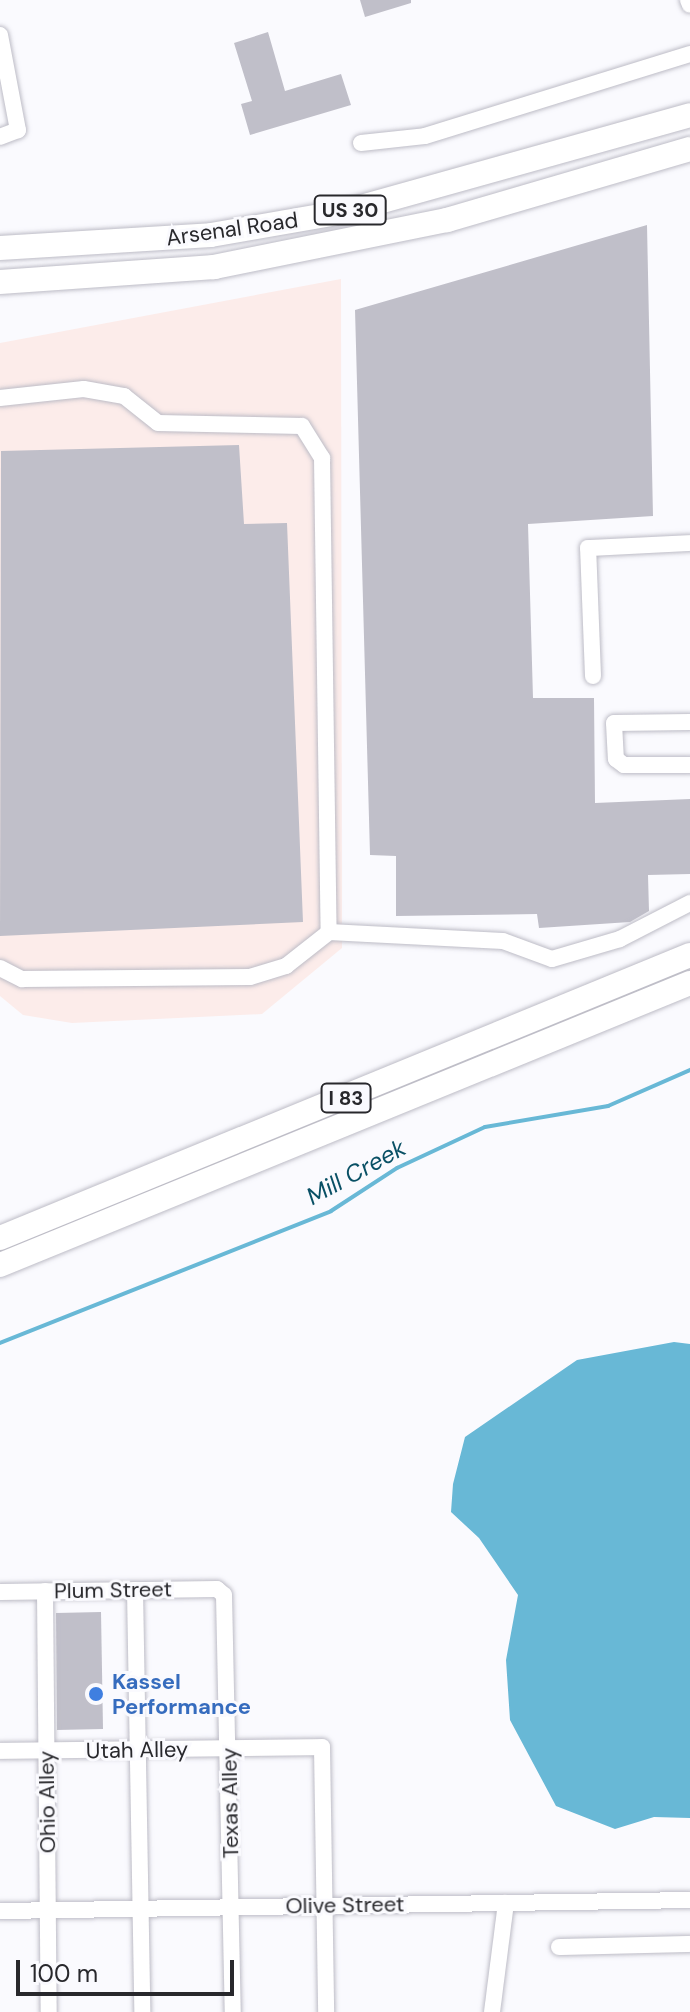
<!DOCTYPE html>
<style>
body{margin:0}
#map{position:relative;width:690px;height:2012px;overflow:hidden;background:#fafafe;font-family:"DM Sans",sans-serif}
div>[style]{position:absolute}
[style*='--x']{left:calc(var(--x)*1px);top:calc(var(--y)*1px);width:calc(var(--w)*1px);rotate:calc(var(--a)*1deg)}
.industrial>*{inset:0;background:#fcecea}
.water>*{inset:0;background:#68b8d6}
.stream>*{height:4px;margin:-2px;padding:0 2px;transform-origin:2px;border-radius:2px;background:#68b8d6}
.building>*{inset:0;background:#c0bfc9}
.roads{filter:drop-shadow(0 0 2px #bdbcc6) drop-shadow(0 0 2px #bdbcc6)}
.minor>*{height:16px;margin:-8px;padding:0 8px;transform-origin:8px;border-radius:8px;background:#fff}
.highway>*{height:24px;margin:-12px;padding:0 12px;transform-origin:12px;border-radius:12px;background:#fff}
.dots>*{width:22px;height:22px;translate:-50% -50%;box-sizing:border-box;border:4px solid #fafafe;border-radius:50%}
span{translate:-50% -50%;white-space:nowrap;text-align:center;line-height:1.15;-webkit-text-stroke:6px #fafafe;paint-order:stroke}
.shield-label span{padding:2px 6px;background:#fafafe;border:2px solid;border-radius:6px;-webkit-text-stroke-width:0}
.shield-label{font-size:20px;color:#28282c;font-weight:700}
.street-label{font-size:22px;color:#28282c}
.shop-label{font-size:22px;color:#366cbe;font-weight:700}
.left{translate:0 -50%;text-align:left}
.water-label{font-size:24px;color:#095065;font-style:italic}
.scale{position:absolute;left:16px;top:1960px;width:218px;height:36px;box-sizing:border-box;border:4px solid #28282c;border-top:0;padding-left:10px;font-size:24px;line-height:28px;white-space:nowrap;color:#28282c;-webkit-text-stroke:6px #fafafe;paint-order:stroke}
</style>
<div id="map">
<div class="industrial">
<i style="clip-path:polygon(341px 279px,342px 948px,262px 1014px,72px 1023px,23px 1015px,0 996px,0 343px)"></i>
</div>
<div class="water">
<i style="clip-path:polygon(674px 1342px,690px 1344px,690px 1818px,654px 1817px,615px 1829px,556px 1806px,510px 1720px,506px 1660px,518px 1595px,479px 1538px,451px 1512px,453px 1484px,465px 1437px,577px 1360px)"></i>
</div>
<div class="stream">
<i style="--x:0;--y:1343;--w:356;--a:-21.7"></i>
<i style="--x:331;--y:1211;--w:79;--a:-33.1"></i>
<i style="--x:397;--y:1168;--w:97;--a:-25"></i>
<i style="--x:485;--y:1127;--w:125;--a:-9.7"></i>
<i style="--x:608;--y:1106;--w:90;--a:-23.7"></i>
</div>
<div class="building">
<i style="clip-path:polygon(360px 0,411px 0,411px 3px,365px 17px)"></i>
<i style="clip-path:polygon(268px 32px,285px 91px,341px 74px,351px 105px,250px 135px,241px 104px,252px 101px,234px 43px)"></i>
<i style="clip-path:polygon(647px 225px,653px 516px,528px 524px,533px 698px,594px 698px,595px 803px,690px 799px,690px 874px,648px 875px,649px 911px,630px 922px,539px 928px,537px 914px,396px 916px,396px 856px,370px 855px,355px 310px)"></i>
<i style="clip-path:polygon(239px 445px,244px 524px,287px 523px,303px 922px,0 936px,1px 451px)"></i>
<i style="clip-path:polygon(101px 1612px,103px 1729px,57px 1730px,56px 1613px)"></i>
</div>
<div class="roads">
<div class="minor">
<i style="--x:688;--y:0;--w:5;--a:68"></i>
<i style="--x:0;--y:35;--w:97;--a:79.3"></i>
<i style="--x:18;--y:130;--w:19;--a:159"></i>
<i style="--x:361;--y:143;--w:64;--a:-6.2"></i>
<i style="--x:425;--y:136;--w:277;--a:-17.2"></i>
<i style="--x:0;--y:398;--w:84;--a:-6.1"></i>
<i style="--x:84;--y:389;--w:41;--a:9.9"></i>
<i style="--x:124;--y:396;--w:43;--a:38.5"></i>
<i style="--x:158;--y:423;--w:144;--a:1.2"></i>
<i style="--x:302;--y:426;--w:38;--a:58"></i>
<i style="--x:322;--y:458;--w:474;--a:89.2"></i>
<i style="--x:593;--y:676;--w:128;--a:-92.2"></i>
<i style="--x:588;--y:548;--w:102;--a:-2.8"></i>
<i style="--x:690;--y:722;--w:76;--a:179.2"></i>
<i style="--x:614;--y:723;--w:36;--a:87"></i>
<i style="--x:616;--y:759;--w:10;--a:37"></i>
<i style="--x:624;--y:765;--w:66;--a:0"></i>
<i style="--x:0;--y:968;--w:25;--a:27"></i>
<i style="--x:22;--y:979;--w:228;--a:-0.5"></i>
<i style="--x:250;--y:977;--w:38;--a:-17"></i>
<i style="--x:286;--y:966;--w:55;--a:-38.3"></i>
<i style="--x:329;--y:932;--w:174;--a:3"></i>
<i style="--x:503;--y:941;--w:52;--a:20.2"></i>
<i style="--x:552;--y:959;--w:71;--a:-16.4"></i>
<i style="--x:620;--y:939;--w:79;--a:-27.2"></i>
<i style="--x:135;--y:1590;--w:422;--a:89"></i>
<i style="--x:45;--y:1591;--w:421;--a:89.5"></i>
<i style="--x:0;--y:1592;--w:217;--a:-0.8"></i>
<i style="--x:217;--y:1589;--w:9;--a:41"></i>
<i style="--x:224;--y:1595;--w:417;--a:88.8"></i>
<i style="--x:0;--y:1751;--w:322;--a:-0.7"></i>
<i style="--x:322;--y:1747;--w:265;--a:89.1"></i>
<i style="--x:0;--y:1911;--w:690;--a:-0.91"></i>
<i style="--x:559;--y:1947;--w:131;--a:-1.3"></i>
<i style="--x:492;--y:2012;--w:110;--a:-82.7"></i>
</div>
<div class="highway">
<i style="--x:0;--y:248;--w:211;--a:-3.5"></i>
<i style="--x:211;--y:235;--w:134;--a:-9.9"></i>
<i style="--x:343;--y:212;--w:360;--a:-15.6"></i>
<i style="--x:0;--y:282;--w:215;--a:-4"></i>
<i style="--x:214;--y:267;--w:238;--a:-11.4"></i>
<i style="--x:447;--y:220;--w:253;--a:-16.3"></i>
<i style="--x:0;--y:1238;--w:746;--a:-22.3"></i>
<i style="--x:0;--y:1265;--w:745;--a:-22.23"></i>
</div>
</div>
<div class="dots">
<i style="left:96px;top:1694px;background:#3f7fe0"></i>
</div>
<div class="shield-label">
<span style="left:350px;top:210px">US 30</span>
<span style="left:346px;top:1098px">I 83</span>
</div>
<div class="street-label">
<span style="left:232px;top:229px;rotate:-8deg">Arsenal Road</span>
<span style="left:113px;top:1590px;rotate:-1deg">Plum Street</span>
<span style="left:137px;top:1750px;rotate:-1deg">Utah Alley</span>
<span style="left:47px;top:1802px;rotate:-91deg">Ohio Alley</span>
<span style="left:230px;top:1803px;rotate:-91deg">Texas Alley</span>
<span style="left:345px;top:1905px;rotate:-1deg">Olive Street</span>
</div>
<div class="shop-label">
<span class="left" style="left:112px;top:1694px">Kassel<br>Performance</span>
</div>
<div class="water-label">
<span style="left:356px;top:1172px;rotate:-29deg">Mill Creek</span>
</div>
<div class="scale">100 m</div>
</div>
